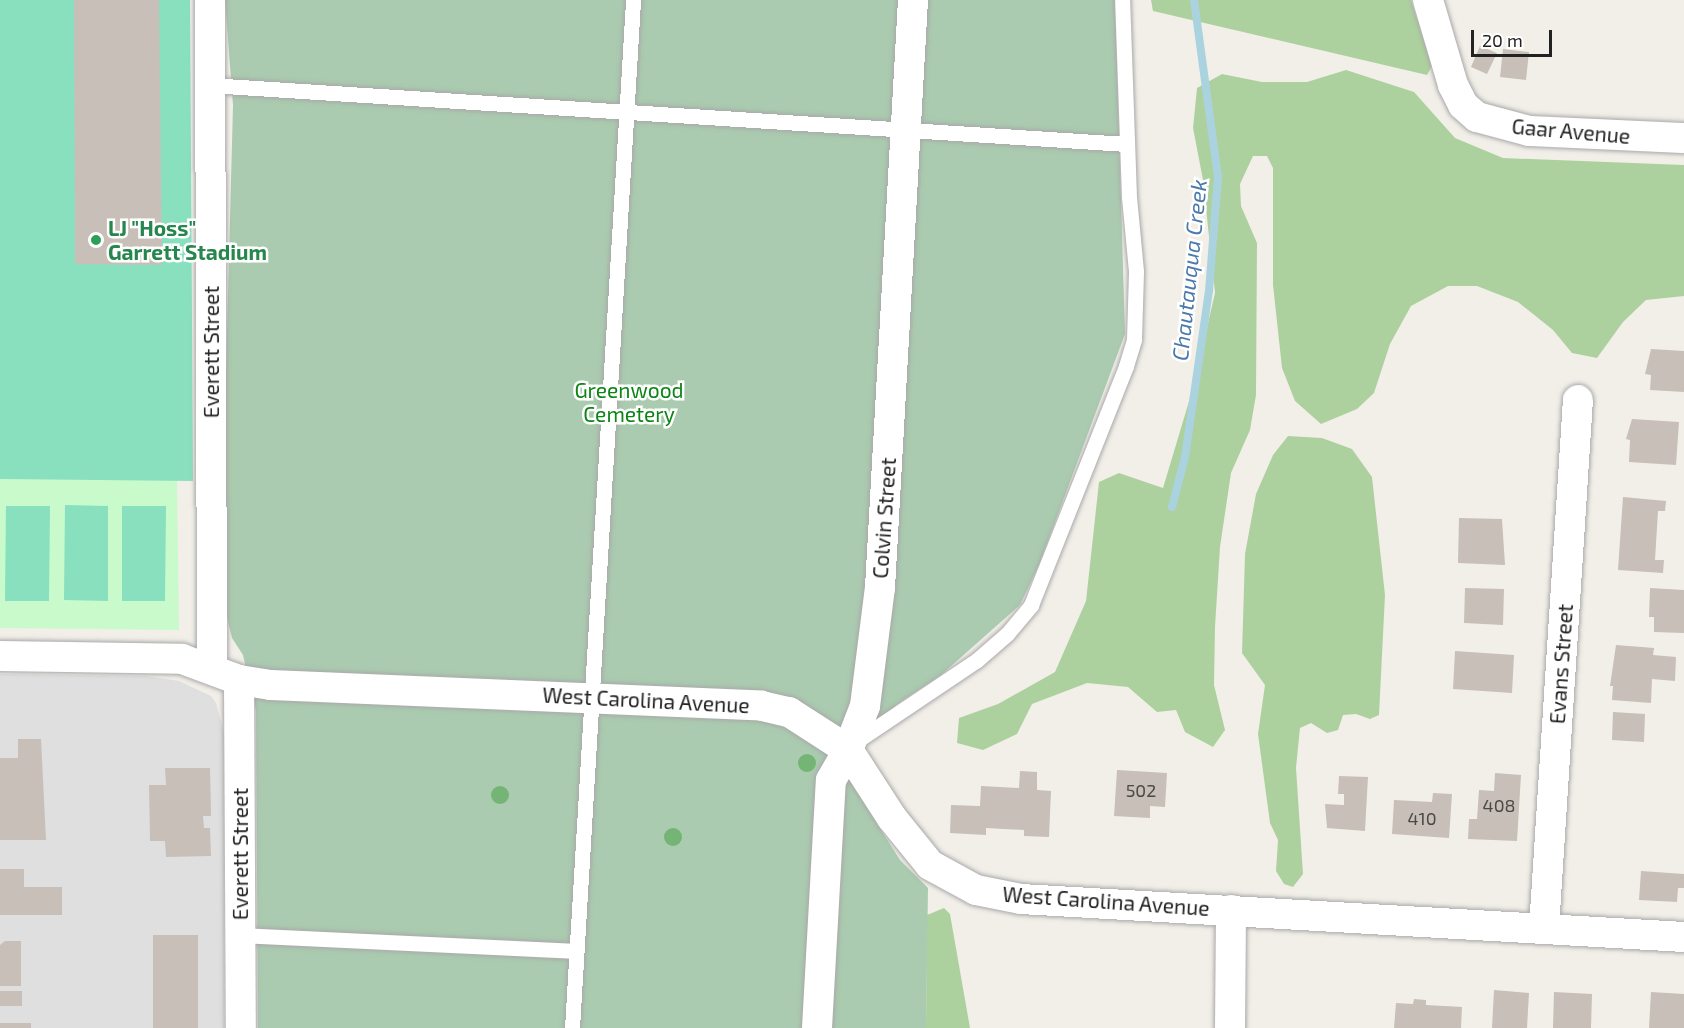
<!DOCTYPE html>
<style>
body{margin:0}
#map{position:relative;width:1684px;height:1028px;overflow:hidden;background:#f2efe9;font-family:"Exo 2",sans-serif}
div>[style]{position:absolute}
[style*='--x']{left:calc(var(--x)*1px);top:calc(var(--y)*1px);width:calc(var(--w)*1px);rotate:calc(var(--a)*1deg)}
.residential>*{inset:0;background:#e0dfdf}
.forest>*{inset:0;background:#add19e}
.cemetery>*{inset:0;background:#aacbaf}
.park>*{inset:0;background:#c8facc}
.pitch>*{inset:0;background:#88e0be}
.stream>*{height:8px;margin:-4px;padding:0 4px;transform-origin:4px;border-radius:4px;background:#aad3df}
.building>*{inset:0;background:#c7bfb8}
.roads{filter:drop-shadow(0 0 2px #a9a9a9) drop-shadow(0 0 2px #a9a9a9)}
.service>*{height:15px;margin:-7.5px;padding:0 7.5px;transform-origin:7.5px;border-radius:7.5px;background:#fff}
.minor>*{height:30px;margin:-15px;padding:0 15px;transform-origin:15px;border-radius:15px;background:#fff}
.trees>*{width:18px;height:18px;margin:-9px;border-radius:50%;background:#74b475}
.dots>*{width:16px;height:16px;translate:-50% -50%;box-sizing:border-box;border:3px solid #fff;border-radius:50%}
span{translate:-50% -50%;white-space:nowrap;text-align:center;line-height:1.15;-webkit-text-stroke:5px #fff;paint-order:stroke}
.number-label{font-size:18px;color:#4b4948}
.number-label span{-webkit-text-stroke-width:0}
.street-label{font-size:21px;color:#222}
.leisure-label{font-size:21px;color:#27864d;font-weight:700}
.left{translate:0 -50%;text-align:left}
.park-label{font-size:21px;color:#0c8416}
.water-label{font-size:22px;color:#4a7aab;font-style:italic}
.scale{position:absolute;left:1471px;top:30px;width:81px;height:27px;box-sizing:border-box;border:3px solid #222;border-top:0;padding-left:8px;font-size:18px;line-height:21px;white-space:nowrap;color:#222;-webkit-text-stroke:4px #fff;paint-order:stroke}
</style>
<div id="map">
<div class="residential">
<i style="clip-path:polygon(0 674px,146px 676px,179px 681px,211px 696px,216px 703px,224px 733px,224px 1028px,0 1028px)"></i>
</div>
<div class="forest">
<i style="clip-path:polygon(1151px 0,1411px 0,1432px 66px,1427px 75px,1153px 11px)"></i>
<i style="clip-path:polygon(1346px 70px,1414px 92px,1455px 138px,1503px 158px,1684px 165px,1684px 296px,1646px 300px,1623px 322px,1597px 358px,1572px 353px,1553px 330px,1518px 302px,1477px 286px,1448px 286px,1411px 306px,1390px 344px,1374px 393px,1357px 409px,1321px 424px,1295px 401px,1282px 368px,1273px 285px,1273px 168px,1267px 156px,1253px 156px,1240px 184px,1241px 206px,1257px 243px,1256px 395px,1250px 430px,1231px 473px,1220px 547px,1215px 627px,1214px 685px,1225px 730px,1213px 747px,1185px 732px,1176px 710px,1157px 712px,1128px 687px,1087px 683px,1032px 704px,1017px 734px,983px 750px,957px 743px,959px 718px,998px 704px,1055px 672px,1086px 601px,1099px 482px,1119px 473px,1163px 488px,1193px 388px,1215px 293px,1203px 180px,1193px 128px,1197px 88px,1222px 74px,1262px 82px,1307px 82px)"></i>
<i style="clip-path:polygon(1288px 436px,1322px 438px,1352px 449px,1372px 477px,1385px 595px,1379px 715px,1370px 719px,1356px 714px,1343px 715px,1338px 730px,1327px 733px,1311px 723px,1300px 728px,1296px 768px,1303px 874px,1293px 887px,1284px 884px,1276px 871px,1278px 840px,1270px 823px,1258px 734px,1265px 685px,1242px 653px,1245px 554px,1256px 494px,1273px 455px)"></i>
<i style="clip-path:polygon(944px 908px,950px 914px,970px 1028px,926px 1028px,927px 915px)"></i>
</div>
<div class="cemetery">
<i style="clip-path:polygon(225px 0,1115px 0,1125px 334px,1039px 565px,1020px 605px,941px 675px,896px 705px,845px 773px,900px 860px,928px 888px,926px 1028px,258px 1028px,256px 710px,243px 655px,232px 638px,226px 614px,226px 372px,233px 105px)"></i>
</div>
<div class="park">
<i style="clip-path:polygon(0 479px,177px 480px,179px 630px,0 628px)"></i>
</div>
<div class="pitch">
<i style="clip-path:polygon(0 0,190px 0,193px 481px,0 479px)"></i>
<i style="clip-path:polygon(65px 505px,108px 506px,108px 601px,64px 600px)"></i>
<i style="clip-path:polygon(6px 506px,50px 506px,49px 601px,5px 601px)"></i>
<i style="clip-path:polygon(122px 506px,166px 506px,165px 601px,122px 601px)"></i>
</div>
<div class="stream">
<i style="--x:1172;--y:507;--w:52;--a:-75.4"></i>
<i style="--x:1185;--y:457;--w:168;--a:-81.8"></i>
<i style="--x:1209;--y:291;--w:114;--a:-85.5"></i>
<i style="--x:1218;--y:177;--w:179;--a:-97.7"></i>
</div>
<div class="building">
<i style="clip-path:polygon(74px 0,159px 0,162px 265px,75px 264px)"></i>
<i style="clip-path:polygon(1480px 46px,1497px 53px,1487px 74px,1471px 67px)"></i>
<i style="clip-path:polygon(1503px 49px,1529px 52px,1526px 80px,1500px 77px)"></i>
<i style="clip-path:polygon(1651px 349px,1684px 351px,1684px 392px,1650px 390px,1651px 375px,1645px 374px)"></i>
<i style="clip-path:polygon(1632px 419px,1679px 422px,1676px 465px,1629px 462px,1630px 440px,1626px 439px)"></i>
<i style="clip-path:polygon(1623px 497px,1666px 501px,1665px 511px,1658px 511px,1655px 560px,1664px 560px,1663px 573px,1618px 570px)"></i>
<i style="clip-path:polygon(1459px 518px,1502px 519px,1505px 565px,1458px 563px)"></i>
<i style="clip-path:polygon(1465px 588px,1504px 589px,1503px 625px,1464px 623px)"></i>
<i style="clip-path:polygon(1650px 588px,1684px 590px,1684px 633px,1654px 632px,1654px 617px,1649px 617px)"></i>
<i style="clip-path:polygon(1616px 645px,1654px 648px,1653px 655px,1676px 657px,1675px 681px,1652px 679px,1651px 703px,1612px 700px,1613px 686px,1610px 686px)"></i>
<i style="clip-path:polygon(1455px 651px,1514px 655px,1512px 693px,1453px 689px)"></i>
<i style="clip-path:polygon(1613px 712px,1645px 714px,1644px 742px,1612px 740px)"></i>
<i style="clip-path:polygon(18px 739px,41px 739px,46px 840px,0 840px,0 758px,18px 758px)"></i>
<i style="clip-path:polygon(165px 768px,210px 768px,211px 816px,203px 816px,204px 828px,210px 828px,211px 856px,166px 857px,165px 841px,150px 841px,149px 785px,166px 785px)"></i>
<i style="clip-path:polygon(1117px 770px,1167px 773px,1165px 807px,1150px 806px,1150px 818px,1114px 816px)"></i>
<i style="clip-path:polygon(1020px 771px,1037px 772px,1037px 790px,1051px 791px,1049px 837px,1024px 836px,1024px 830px,986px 828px,986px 835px,950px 833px,951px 805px,980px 806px,981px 786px,1019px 788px)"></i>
<i style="clip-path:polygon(1495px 773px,1521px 775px,1517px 841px,1468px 839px,1469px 819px,1477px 819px,1479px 790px,1494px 791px)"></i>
<i style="clip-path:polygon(1339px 776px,1368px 777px,1365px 831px,1327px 828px,1325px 804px,1344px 805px,1344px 794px,1338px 794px)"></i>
<i style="clip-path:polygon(1433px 793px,1452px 794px,1449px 838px,1392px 834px,1394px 800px,1432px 802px)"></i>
<i style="clip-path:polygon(0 869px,24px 869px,24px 887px,62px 887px,62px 915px,0 915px)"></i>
<i style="clip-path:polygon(1641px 871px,1684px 874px,1684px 888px,1678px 888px,1677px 902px,1639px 900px)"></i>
<i style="clip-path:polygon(153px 935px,198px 935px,198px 1028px,153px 1028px)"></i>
<i style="clip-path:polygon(5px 941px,21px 941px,21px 986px,0 986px,0 945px)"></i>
<i style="clip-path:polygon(1494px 990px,1529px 993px,1527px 1028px,1492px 1028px)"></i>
<i style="clip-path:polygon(0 991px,22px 991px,22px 1006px,0 1006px)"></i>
<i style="clip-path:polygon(1554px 992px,1592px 994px,1591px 1028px,1553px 1028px)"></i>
<i style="clip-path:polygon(1651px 992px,1684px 994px,1684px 1028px,1649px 1028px)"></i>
<i style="clip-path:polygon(1414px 999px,1426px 1000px,1426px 1005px,1462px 1007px,1461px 1028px,1394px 1028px,1396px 1003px,1413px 1004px)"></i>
<i style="clip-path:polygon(0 1023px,31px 1023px,31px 1028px,0 1028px)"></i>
</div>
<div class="roads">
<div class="service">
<i style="--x:209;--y:85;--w:920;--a:3.68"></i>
<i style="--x:858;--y:740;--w:143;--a:-33.9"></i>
<i style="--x:977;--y:660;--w:40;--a:-41"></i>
<i style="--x:1007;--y:634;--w:38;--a:-50"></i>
<i style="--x:1031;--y:605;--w:257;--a:-68.3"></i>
<i style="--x:1126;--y:366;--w:28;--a:-73"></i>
<i style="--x:1134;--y:339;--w:68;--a:-88.3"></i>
<i style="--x:1136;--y:271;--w:74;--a:-95.4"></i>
<i style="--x:1129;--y:197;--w:197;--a:-92"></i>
<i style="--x:241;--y:935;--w:335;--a:2.7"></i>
<i style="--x:572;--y:1028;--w:1030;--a:-86.6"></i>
</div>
<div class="minor">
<i style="--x:210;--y:0;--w:667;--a:89.83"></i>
<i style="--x:1428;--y:0;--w:89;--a:73.6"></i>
<i style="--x:1453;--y:85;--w:22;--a:63"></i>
<i style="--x:1463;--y:105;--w:18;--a:41"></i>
<i style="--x:1477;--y:117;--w:54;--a:15.1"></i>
<i style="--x:1529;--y:131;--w:155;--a:2.6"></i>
<i style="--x:0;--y:656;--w:182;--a:0.9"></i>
<i style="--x:182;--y:659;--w:61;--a:20.2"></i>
<i style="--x:239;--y:680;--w:32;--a:9"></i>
<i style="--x:271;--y:685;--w:491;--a:2.4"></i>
<i style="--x:762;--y:706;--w:28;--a:13"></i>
<i style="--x:789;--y:712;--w:70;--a:32.8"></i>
<i style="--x:848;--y:750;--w:81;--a:57.1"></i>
<i style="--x:892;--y:818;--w:60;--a:51"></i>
<i style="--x:930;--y:865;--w:52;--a:28.5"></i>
<i style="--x:976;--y:890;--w:46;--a:11.3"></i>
<i style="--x:1021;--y:899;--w:664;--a:3.28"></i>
<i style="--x:239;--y:680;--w:348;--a:89.7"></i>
<i style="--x:1544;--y:928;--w:529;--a:-86.32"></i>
<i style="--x:817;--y:1028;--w:248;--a:-86.8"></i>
<i style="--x:831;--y:780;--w:34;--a:-60"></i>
<i style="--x:848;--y:750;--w:47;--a:-68.9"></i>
<i style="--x:865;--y:706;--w:119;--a:-82.8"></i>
<i style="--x:880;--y:588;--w:589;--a:-86.79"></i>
<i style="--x:1230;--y:1028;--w:118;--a:-89.5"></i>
</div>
</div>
<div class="trees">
<i style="left:807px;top:763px"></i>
<i style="left:500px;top:795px"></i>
<i style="left:673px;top:837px"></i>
</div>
<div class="dots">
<i style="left:96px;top:240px;background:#2e9e5b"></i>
</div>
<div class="number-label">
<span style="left:1141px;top:790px">502</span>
<span style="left:1499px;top:805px">408</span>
<span style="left:1422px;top:818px">410</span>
</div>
<div class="street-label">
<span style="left:1571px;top:131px;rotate:5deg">Gaar Avenue</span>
<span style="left:211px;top:352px;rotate:-90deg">Everett Street</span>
<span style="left:884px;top:518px;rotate:-86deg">Colvin Street</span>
<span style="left:1561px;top:664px;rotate:-86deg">Evans Street</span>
<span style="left:646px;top:700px;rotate:3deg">West Carolina Avenue</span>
<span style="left:240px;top:854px;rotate:-90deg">Everett Street</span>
<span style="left:1106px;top:901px;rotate:4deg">West Carolina Avenue</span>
</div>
<div class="leisure-label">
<span class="left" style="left:108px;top:240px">LJ "Hoss"<br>Garrett Stadium</span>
</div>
<div class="park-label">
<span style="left:629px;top:402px">Greenwood<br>Cemetery</span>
</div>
<div class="water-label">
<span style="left:1189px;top:270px;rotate:-84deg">Chautauqua Creek</span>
</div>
<div class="scale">20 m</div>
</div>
